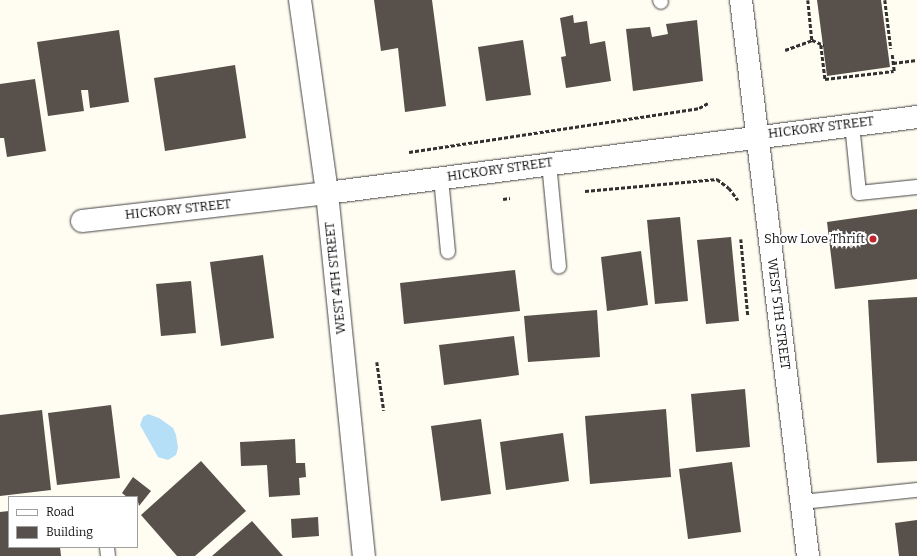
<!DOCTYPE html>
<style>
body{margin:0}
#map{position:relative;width:917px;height:556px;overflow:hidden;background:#fffcf1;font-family:Bitter,serif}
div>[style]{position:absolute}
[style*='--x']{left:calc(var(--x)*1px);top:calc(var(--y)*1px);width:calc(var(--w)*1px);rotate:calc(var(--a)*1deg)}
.water>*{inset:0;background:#b5def7}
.building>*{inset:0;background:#58504b}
.path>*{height:2.5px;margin-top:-1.25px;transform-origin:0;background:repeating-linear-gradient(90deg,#313131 0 4px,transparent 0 6px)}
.roads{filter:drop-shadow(0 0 1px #424242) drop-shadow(0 0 1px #424242)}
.service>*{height:14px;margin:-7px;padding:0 7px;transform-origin:7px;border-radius:7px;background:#fff}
.minor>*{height:22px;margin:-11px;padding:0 11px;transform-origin:11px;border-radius:11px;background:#fff}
.tertiary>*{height:22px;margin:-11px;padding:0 11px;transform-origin:11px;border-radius:11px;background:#fff}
.dots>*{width:11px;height:11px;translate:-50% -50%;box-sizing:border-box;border:2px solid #fff;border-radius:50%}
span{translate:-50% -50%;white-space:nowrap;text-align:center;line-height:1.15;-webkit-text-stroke:4px #fff;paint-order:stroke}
.street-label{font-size:13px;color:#0f0f0f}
.poi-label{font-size:13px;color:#0f0f0f}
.right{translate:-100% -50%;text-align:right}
.legend{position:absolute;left:8px;top:496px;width:130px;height:52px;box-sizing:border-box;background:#fff;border:1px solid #9f9f9f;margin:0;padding:5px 7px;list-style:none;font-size:12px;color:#0f0f0f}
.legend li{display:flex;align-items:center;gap:8px;height:20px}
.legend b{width:20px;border:1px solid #9f9f9f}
</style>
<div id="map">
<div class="water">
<i style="clip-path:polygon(148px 414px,159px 418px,173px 428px,176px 435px,178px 448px,176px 455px,168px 460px,158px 457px,140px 425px,143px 417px)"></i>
</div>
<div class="building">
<i style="clip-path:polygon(374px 0,432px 0,446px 106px,405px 112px,398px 48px,381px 51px)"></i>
<i style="clip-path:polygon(817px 0,881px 0,890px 67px,827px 76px)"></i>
<i style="clip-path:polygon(573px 15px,574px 23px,587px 21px,590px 44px,605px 41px,611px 81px,566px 88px,561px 57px,566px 56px,560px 18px)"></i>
<i style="clip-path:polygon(697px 20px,703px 81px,633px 91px,626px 29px,650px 27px,652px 37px,668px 34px,666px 24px)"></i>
<i style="clip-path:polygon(119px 30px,129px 102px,90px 108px,88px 90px,81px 90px,84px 111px,48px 116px,37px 42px)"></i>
<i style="clip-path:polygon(523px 40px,531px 95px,486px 101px,478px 47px)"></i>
<i style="clip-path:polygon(235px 65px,246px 138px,165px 151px,154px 78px)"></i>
<i style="clip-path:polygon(35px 79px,46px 151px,7px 157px,4px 138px,0 138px,0 84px)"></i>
<i style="clip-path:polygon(917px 209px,917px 279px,835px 289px,827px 222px)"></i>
<i style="clip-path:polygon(680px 217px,688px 301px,655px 304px,647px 220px)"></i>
<i style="clip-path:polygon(731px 237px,739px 321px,706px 324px,697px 240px)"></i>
<i style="clip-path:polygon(641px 251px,648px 305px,607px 311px,601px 257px)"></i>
<i style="clip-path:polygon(263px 255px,274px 338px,221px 346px,210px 262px)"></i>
<i style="clip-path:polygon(515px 270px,520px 311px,404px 324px,400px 283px)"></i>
<i style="clip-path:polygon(191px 281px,196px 333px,161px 336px,156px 284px)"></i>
<i style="clip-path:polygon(917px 297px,917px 461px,877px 463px,868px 300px)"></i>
<i style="clip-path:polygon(597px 310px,600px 357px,528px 362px,524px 316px)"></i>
<i style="clip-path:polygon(514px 336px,519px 375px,444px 385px,439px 345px)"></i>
<i style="clip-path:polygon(745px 389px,750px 447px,696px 452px,691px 394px)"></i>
<i style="clip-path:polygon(111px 405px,120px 478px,57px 485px,48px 413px)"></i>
<i style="clip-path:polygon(666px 409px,671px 477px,590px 484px,585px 416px)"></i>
<i style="clip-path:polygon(42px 410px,51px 490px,0 496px,0 415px)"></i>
<i style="clip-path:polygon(481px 419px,491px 494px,441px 501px,431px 426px)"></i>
<i style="clip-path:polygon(563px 433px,569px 481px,506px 490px,500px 442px)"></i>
<i style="clip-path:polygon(295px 439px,296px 463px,305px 463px,306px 477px,299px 478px,300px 495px,269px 497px,267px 465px,241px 466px,240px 442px)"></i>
<i style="clip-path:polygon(201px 461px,246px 511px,195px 556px,177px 556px,141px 515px)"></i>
<i style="clip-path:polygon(732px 462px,741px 532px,688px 539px,679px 469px)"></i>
<i style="clip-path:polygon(133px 477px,151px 491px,139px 506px,137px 497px,127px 497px,122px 493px)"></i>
<i style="clip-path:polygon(9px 511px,9px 547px,60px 547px,61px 556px,0 556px,0 512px)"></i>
<i style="clip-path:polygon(318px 517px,319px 536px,292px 538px,291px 519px)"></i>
<i style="clip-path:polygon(917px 520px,917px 556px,899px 556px,895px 523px)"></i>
<i style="clip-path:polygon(252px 521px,283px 556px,212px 556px)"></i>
</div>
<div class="path">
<i style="--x:808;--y:0;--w:40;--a:84.3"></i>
<i style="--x:812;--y:40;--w:13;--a:23"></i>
<i style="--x:885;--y:0;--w:49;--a:83"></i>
<i style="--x:821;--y:45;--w:34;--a:83"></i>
<i style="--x:825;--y:79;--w:69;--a:-6.6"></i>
<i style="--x:894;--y:71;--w:17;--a:-97"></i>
<i style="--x:785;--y:50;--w:29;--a:-20"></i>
<i style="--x:893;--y:63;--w:24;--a:-7"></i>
<i style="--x:409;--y:152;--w:293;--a:-8.6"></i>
<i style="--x:699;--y:108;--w:10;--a:-29"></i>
<i style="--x:585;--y:191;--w:133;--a:-5.2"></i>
<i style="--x:717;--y:179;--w:15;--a:37"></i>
<i style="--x:729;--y:188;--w:15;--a:53"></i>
<i style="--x:503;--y:199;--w:7;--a:-8"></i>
<i style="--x:741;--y:239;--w:77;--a:84.8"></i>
<i style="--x:377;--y:362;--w:49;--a:81.9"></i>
</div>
<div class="roads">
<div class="service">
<i style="--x:660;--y:0;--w:2;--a:63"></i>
<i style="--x:852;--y:124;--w:69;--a:84.2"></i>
<i style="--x:859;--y:193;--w:58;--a:-5.9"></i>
<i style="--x:549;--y:163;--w:104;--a:84.5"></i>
<i style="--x:441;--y:178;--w:74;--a:84.6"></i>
<i style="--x:802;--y:502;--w:116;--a:-6"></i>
<i style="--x:107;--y:547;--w:9;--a:84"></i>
</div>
<div class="minor">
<i style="--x:300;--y:0;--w:195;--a:82"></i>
<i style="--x:327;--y:193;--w:365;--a:84.2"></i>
<i style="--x:82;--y:221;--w:247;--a:-6.5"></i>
<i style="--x:327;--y:193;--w:595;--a:-7.34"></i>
</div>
<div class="tertiary">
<i style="--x:741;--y:0;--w:560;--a:83.13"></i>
</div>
</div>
<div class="dots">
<i style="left:873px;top:239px;background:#c1252b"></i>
</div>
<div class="street-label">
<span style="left:821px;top:128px;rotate:-7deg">HICKORY STREET</span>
<span style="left:500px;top:170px;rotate:-8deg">HICKORY STREET</span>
<span style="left:178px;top:210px;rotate:-6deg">HICKORY STREET</span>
<span style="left:336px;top:278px;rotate:-96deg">WEST 4TH STREET</span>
<span style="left:778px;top:314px;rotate:83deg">WEST 5TH STREET</span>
</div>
<div class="poi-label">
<span class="right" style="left:865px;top:239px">Show Love Thrift</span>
</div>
<ul class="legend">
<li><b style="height:5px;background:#fff"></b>Road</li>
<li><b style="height:11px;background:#58504b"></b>Building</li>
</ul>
</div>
